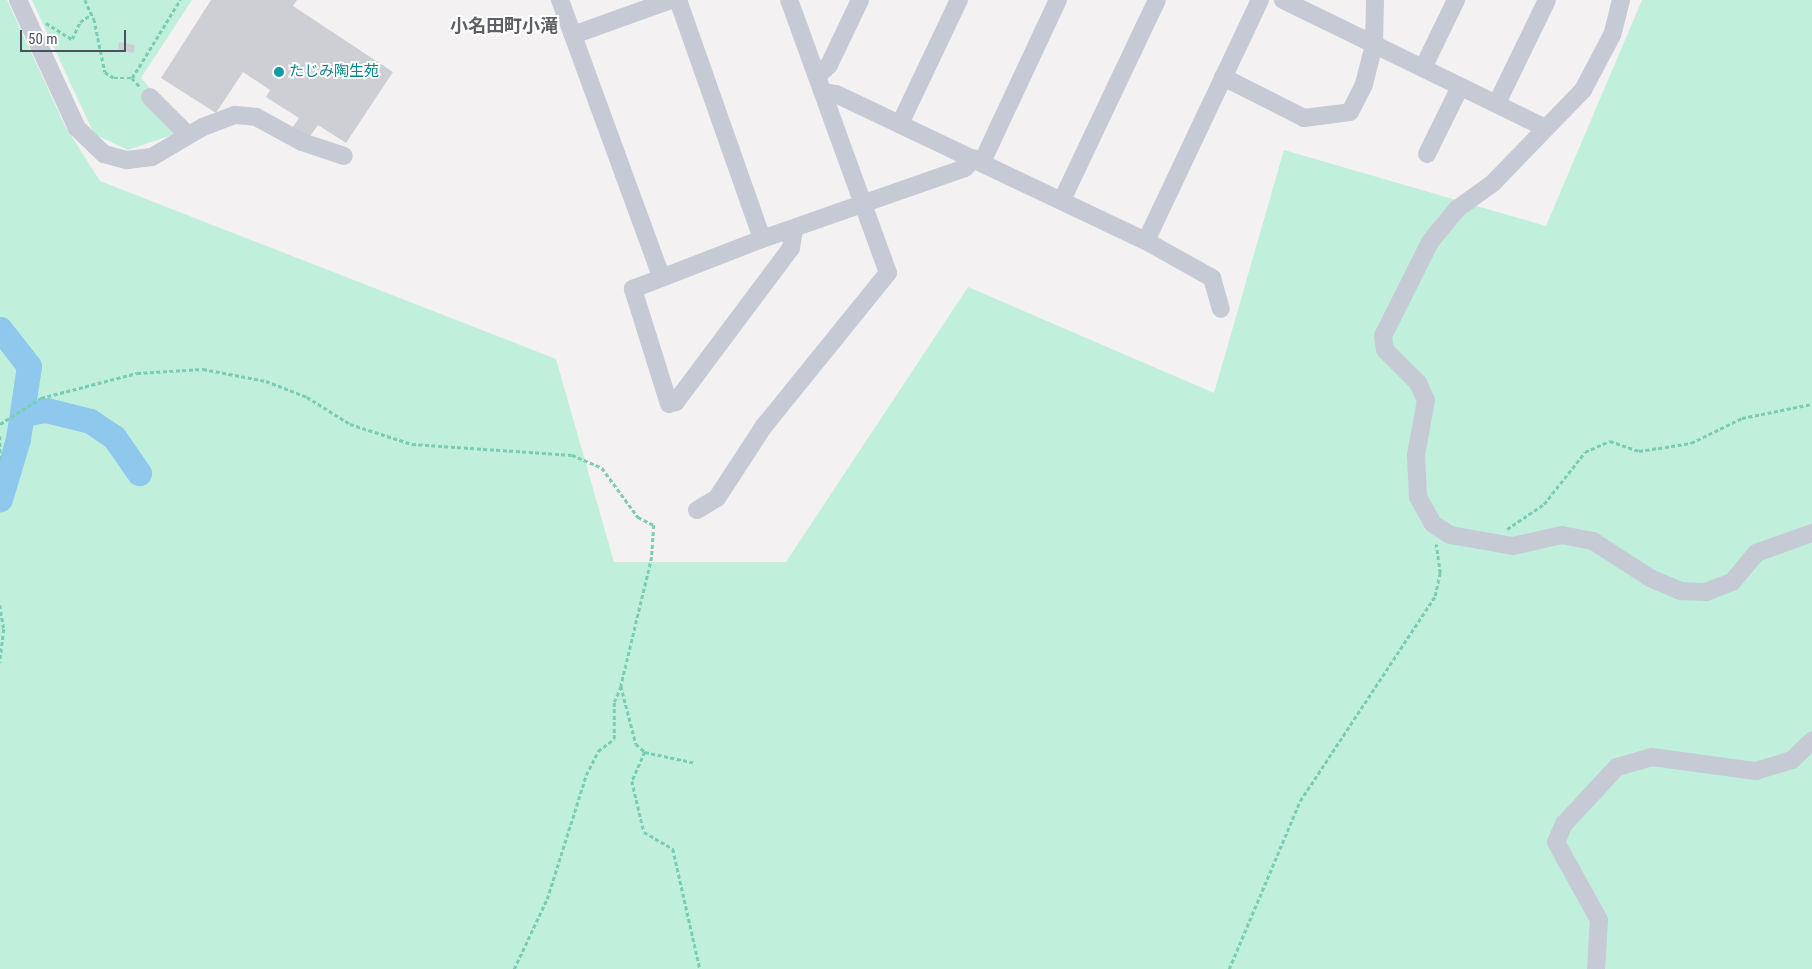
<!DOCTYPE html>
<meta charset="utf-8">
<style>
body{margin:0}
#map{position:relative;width:1812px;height:969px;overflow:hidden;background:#f3f1f1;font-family:"Roboto Condensed","Noto Sans JP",sans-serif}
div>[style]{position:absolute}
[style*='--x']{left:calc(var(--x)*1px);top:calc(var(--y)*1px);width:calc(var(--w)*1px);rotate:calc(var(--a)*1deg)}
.green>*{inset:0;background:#c0efdb}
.river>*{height:25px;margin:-12.5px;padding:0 12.5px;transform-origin:12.5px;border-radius:12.5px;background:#8ec8ec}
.building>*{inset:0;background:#cecfd5}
.path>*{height:2.5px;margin-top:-1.25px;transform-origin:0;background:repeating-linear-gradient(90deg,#78cdb2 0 4px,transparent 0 6.5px)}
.minor>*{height:18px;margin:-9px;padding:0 9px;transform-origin:9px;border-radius:9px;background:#c5cad5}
.dots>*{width:14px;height:14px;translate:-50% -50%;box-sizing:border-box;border:2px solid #fff;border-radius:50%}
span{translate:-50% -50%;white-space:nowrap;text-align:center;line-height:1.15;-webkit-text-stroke:4px #fff;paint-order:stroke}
.culture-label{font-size:15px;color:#0d838f}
.left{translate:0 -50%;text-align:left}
.quarter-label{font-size:18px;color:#5d5f66;font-weight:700}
.scale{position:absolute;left:20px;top:30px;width:106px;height:22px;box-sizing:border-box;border:2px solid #49505e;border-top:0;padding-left:6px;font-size:15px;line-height:18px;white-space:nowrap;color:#49505e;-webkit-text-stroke:4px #fff;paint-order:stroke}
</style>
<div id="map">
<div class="green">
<i style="clip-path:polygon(0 0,7px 0,65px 126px,100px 181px,556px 359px,614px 562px,786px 562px,968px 287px,1214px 393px,1284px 150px,1546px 226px,1642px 0,1812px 0,1812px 969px,0 969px)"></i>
<i style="clip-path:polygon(32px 0,192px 0,141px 78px,154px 93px,175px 134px,128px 150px,94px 134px)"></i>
</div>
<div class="river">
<i style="--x:0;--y:329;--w:47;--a:51.9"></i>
<i style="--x:29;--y:366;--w:74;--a:98.6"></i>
<i style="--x:18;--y:439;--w:63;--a:106.7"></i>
<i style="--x:23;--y:414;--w:23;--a:-10"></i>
<i style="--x:46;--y:410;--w:45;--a:14"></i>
<i style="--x:90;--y:421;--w:29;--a:34"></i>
<i style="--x:114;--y:437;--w:44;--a:55.2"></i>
</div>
<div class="building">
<i style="clip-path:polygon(211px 0,297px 0,293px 6px,393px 72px,346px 143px,318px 125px,306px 142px,290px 131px,299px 118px,266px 97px,270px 90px,243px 72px,216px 113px,161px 78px)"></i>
<i style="clip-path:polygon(119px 42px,135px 45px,134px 53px,118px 49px)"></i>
</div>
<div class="path">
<i style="--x:85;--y:0;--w:21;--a:65"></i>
<i style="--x:94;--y:19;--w:54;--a:78.3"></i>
<i style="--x:105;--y:72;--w:11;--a:34"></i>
<i style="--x:114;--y:78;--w:18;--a:0"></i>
<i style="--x:46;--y:23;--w:31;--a:32"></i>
<i style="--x:72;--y:39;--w:19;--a:-65"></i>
<i style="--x:80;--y:22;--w:14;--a:-34"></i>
<i style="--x:132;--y:78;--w:92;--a:-58.4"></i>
<i style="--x:132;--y:78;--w:12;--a:48"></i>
<i style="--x:0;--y:424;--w:49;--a:-32.4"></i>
<i style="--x:41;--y:398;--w:99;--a:-14.6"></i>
<i style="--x:137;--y:373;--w:66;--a:-3.5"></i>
<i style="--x:203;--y:369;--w:64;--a:10.8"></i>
<i style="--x:266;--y:381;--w:44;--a:21.3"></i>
<i style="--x:307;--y:397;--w:51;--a:32.1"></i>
<i style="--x:350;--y:424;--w:65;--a:17.9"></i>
<i style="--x:412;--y:444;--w:160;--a:3.9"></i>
<i style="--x:572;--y:455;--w:33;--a:23"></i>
<i style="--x:602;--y:468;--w:61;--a:53.7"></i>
<i style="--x:638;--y:517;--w:18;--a:27"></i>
<i style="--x:654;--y:525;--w:32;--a:94"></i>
<i style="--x:652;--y:557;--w:133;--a:103.5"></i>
<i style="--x:621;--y:686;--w:60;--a:75.5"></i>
<i style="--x:636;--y:744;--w:12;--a:42"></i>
<i style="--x:645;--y:752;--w:52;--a:12.2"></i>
<i style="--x:0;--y:436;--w:24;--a:90"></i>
<i style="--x:1507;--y:529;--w:45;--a:-34"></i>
<i style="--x:1544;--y:504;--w:66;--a:-51.7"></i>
<i style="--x:1585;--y:452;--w:27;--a:-24"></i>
<i style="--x:1610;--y:441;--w:31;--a:19"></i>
<i style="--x:1639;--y:451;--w:53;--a:-8.7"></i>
<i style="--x:1691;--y:443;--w:57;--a:-26.1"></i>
<i style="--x:1742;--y:418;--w:71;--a:-11.3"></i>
<i style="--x:0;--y:605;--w:24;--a:81"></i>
<i style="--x:4;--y:629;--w:34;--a:97"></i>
<i style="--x:645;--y:752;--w:32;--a:114"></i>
<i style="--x:632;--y:781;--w:52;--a:76.8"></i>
<i style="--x:644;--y:832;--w:34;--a:30"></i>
<i style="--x:673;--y:849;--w:123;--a:77.3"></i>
<i style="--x:514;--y:969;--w:77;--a:-64.8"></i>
<i style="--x:547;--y:899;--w:130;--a:-72.5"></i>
<i style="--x:586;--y:775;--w:27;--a:-63"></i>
<i style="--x:598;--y:751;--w:20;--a:-37"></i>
<i style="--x:614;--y:739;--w:37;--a:-90"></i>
<i style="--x:614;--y:702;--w:17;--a:-66"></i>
<i style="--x:1229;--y:969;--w:182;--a:-67.1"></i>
<i style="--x:1300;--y:801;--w:245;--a:-56.6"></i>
<i style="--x:1435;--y:596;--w:24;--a:-78"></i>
<i style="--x:1440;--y:573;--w:29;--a:-98"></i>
</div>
<div class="minor">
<i style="--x:18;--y:0;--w:141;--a:65.3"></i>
<i style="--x:77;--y:128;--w:37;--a:44"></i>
<i style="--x:104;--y:154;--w:24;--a:15"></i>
<i style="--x:127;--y:160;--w:25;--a:-7"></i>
<i style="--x:152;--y:157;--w:59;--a:-30.5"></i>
<i style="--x:203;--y:127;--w:34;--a:-21"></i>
<i style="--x:235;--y:115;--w:21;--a:5"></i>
<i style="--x:256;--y:117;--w:52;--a:28.5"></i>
<i style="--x:302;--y:142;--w:44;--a:18.4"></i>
<i style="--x:560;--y:0;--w:294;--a:69.9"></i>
<i style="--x:678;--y:0;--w:253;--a:70.6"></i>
<i style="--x:1283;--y:0;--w:292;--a:26"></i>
<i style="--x:1621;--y:0;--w:36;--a:104"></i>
<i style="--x:1612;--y:35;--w:62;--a:117.8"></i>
<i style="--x:1583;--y:90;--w:129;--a:134.1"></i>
<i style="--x:1493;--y:183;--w:44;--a:144.2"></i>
<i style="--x:1457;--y:209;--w:43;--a:129.3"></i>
<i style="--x:1430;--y:242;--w:105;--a:116.6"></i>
<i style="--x:1383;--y:336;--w:14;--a:82"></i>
<i style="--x:1385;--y:350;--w:47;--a:45"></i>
<i style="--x:1418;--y:383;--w:19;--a:65"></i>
<i style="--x:1426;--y:400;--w:56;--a:100.3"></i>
<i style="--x:1416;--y:455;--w:42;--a:87.3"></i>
<i style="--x:1418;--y:497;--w:31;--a:61"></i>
<i style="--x:1433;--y:524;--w:20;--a:33"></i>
<i style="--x:1450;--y:535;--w:64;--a:9.9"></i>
<i style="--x:1513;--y:546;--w:50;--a:-12.7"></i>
<i style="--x:1562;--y:535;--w:32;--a:11"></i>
<i style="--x:1593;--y:541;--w:68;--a:33"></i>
<i style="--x:1650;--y:578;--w:33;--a:23"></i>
<i style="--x:1680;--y:591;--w:26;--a:2"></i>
<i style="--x:1706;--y:592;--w:28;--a:-21"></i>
<i style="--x:1732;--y:582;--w:38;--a:-50"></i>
<i style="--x:1756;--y:553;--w:59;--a:-19.7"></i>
<i style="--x:573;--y:35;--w:104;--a:-19.7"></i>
<i style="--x:1423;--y:68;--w:76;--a:-64.1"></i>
<i style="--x:818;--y:75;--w:15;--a:-42"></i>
<i style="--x:829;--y:65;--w:72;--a:-64.5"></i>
<i style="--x:1223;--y:77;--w:91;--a:26.8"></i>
<i style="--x:1304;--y:118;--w:46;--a:-7.4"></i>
<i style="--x:1350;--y:112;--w:31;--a:-63"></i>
<i style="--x:1364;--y:84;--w:40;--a:-75.6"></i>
<i style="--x:1374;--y:45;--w:45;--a:-88.7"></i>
<i style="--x:823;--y:92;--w:13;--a:9"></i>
<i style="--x:836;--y:94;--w:343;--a:25.4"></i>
<i style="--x:1146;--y:241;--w:267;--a:-64.7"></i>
<i style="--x:150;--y:97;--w:54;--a:45"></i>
<i style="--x:1497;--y:103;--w:114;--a:-64.1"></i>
<i style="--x:900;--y:124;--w:137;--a:-64.6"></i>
<i style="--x:1427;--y:154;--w:75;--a:-63.8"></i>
<i style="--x:982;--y:162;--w:179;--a:-64.9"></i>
<i style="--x:1062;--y:200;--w:221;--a:-64.6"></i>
<i style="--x:794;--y:229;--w:19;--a:99"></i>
<i style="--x:791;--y:248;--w:192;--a:126.8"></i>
<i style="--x:676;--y:402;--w:7;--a:164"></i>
<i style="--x:669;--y:404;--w:121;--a:-107.4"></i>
<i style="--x:633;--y:289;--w:138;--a:-21.2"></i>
<i style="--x:762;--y:239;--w:215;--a:-19.3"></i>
<i style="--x:965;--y:168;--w:13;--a:-48"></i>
<i style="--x:1146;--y:241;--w:76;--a:29.3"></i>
<i style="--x:1212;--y:278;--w:32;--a:74"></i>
<i style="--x:697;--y:510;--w:23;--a:-31"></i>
<i style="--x:717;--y:498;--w:86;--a:-56.9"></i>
<i style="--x:764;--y:426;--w:197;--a:-51"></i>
<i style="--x:888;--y:273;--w:290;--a:-109.9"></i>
<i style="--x:1596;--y:969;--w:49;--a:-86.5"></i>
<i style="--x:1599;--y:920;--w:89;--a:-118.9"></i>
<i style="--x:1556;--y:842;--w:20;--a:-66"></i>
<i style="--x:1564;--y:824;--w:78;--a:-47.1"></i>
<i style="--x:1617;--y:767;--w:36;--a:-16"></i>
<i style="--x:1652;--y:757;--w:105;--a:7.7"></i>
<i style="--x:1756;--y:771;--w:38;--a:-17"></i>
<i style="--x:1792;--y:760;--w:28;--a:-44"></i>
</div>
<div class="dots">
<i style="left:279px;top:72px;background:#0f9aa8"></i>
</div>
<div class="culture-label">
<span class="left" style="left:289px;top:72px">たじみ陶生苑</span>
</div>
<div class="quarter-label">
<span style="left:504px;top:26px">小名田町小滝</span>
</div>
<div class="scale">50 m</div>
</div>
